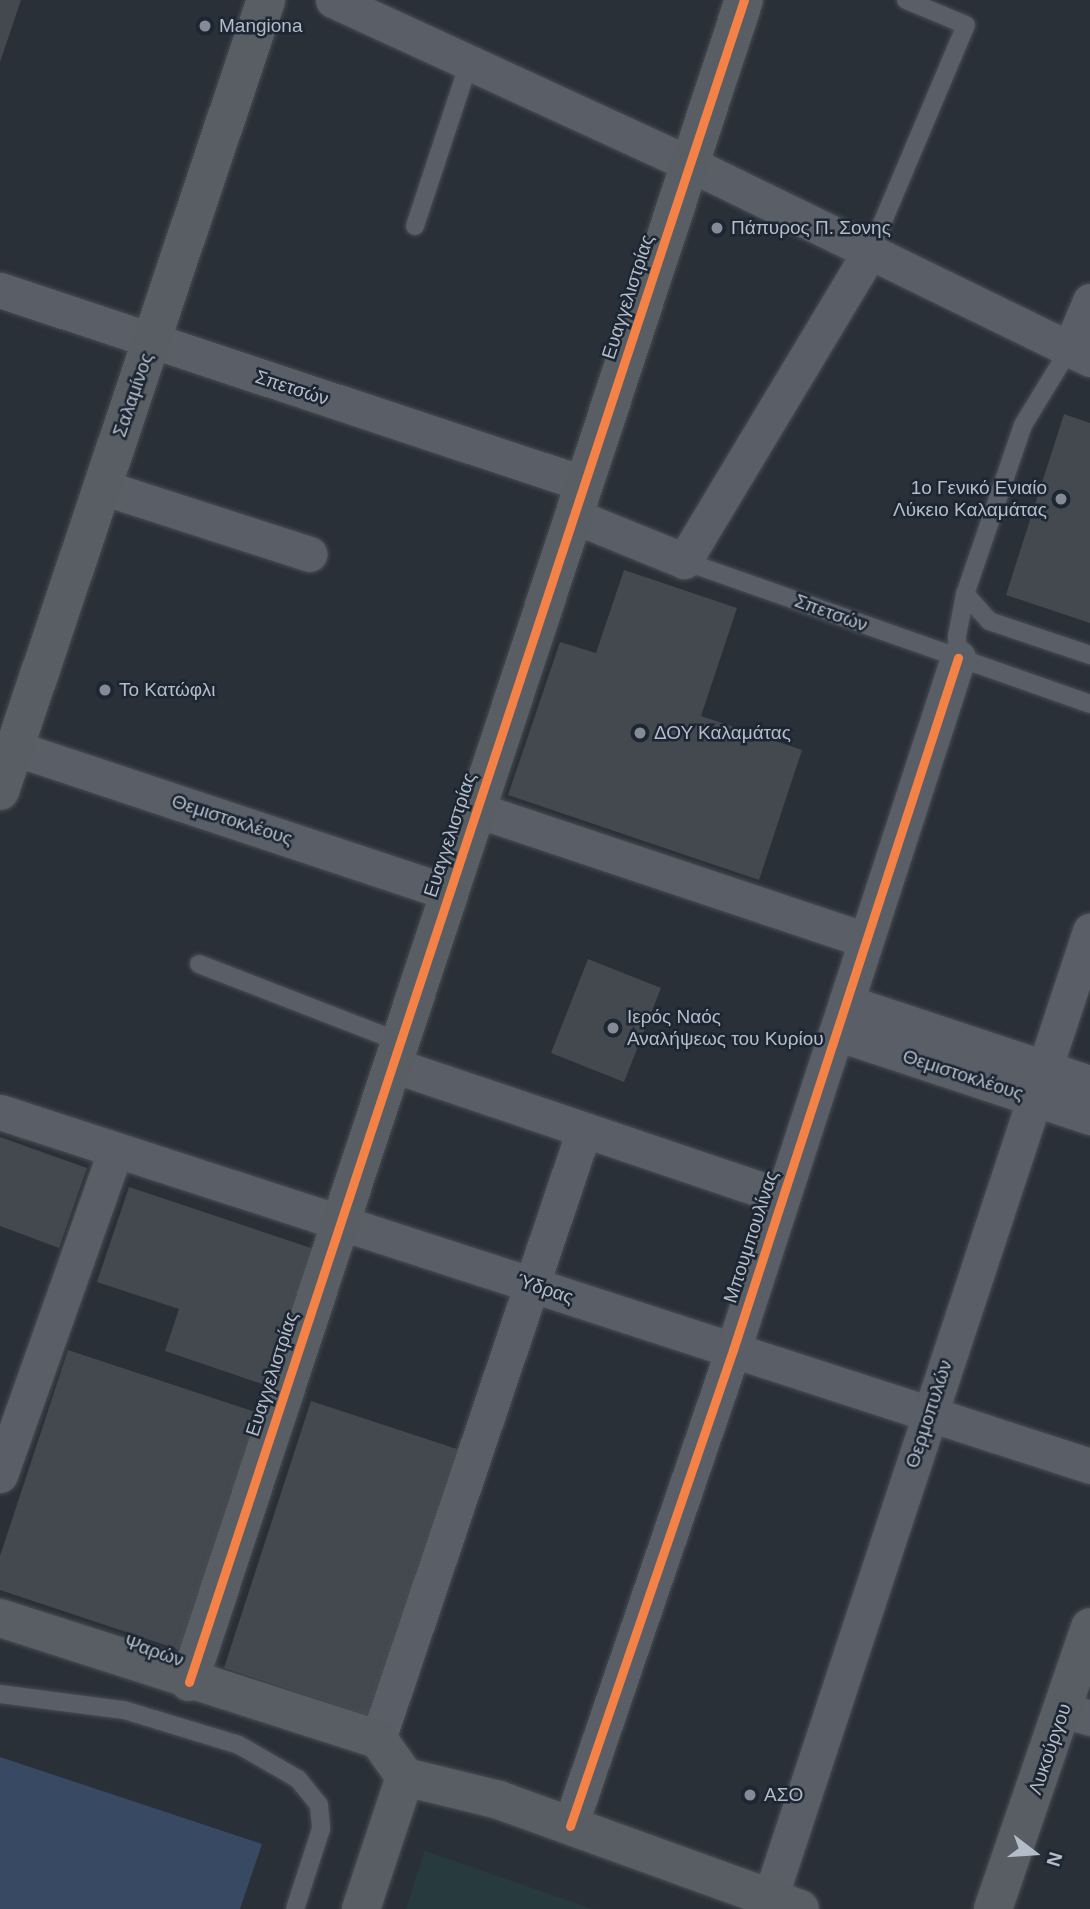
<!DOCTYPE html>
<meta charset="utf-8">
<style>
body{margin:0}
#map{position:relative;width:1090px;height:1909px;overflow:hidden;background:#2a3038;font-family:Arial,sans-serif}
div>[style]{position:absolute}
[style*='--x']{left:calc(var(--x)*1px);top:calc(var(--y)*1px);width:calc(var(--w)*1px);rotate:calc(var(--a)*1deg)}
.green>*{inset:0;background:#273a3e}
.water>*{inset:0;background:#384963}
.building>*{inset:0;background:#444950}
.roads{filter:drop-shadow(0 0 2px #484c53) drop-shadow(0 0 2px #484c53)}
.lane>*{height:18px;margin:-9px;padding:0 9px;transform-origin:9px;border-radius:9px;background:#5a5e66}
.street>*{height:35px;margin:-17.5px;padding:0 17.5px;transform-origin:17.5px;border-radius:17.5px;background:#5a5e66}
.secondary>*{height:38px;margin:-19px;padding:0 19px;transform-origin:19px;border-radius:19px;background:#595d64}
.cycleway>*{height:9px;margin:-4.5px;padding:0 4.5px;transform-origin:4.5px;border-radius:4.5px;background:#f48246}
.dots>*{width:19px;height:19px;translate:-50% -50%;box-sizing:border-box;border:4px solid #1d2633;border-radius:50%}
span{translate:-50% -50%;white-space:nowrap;text-align:center;line-height:1.15;-webkit-text-stroke:5px #1d2633;paint-order:stroke}
.poi-label{font-size:19px;color:#b4bcc9}
.left{translate:0 -50%;text-align:left}
.right{translate:-100% -50%;text-align:right}
.street-label{font-size:19px;color:#b4bcc9}
.north{position:absolute;left:999px;top:1818px;width:70px;height:70px;-webkit-text-stroke:5px #1d2633;paint-order:stroke;rotate:107deg;font-size:19px;font-weight:700;line-height:28px;text-align:center;color:#b4bcc9}
.north::after{content:'';display:block;margin:auto;width:24px;height:32px;background:#b4bcc9;clip-path:polygon(50% 0,100% 100%,50% 72%,0 100%)}
</style>
<div id="map">
<div class="green">
<i style="clip-path:polygon(425px 1850px,425px 1851px,593px 1909px,406px 1909px)"></i>
</div>
<div class="water">
<i style="clip-path:polygon(0 1757px,262px 1844px,240px 1909px,0 1909px)"></i>
</div>
<div class="building">
<i style="clip-path:polygon(0 0,21px 0,0 62px)"></i>
<i style="clip-path:polygon(1064px 414px,1090px 423px,1090px 623px,1006px 595px)"></i>
<i style="clip-path:polygon(624px 570px,737px 608px,701px 716px,802px 750px,759px 880px,508px 795px,560px 642px,596px 653px)"></i>
<i style="clip-path:polygon(588px 959px,661px 988px,624px 1082px,551px 1053px)"></i>
<i style="clip-path:polygon(0 1137px,87px 1168px,59px 1248px,0 1226px)"></i>
<i style="clip-path:polygon(129px 1187px,317px 1250px,271px 1387px,165px 1351px,179px 1309px,97px 1282px)"></i>
<i style="clip-path:polygon(68px 1350px,264px 1415px,186px 1652px,0 1590px,0 1556px)"></i>
<i style="clip-path:polygon(311px 1401px,463px 1451px,375px 1718px,224px 1668px)"></i>
</div>
<div class="roads">
<div class="lane">
<i style="--x:415;--y:226;--w:172;--a:-71.7"></i>
<i style="--x:870;--y:252;--w:246;--a:-67.1"></i>
<i style="--x:966;--y:25;--w:65;--a:-157.4"></i>
<i style="--x:1070;--y:348;--w:90;--a:121.4"></i>
<i style="--x:1023;--y:425;--w:179;--a:108.9"></i>
<i style="--x:965;--y:594;--w:36;--a:48"></i>
<i style="--x:989;--y:621;--w:107;--a:18.6"></i>
<i style="--x:684;--y:561;--w:430;--a:19.4"></i>
<i style="--x:958;--y:658;--w:22;--a:-93"></i>
<i style="--x:957;--y:636;--w:43;--a:-79.2"></i>
<i style="--x:199;--y:964;--w:216;--a:21.2"></i>
<i style="--x:0;--y:1694;--w:125;--a:7.4"></i>
<i style="--x:124;--y:1710;--w:120;--a:16.9"></i>
<i style="--x:239;--y:1745;--w:68;--a:30"></i>
<i style="--x:298;--y:1779;--w:33;--a:51"></i>
<i style="--x:319;--y:1805;--w:24;--a:85"></i>
<i style="--x:321;--y:1829;--w:84;--a:108"></i>
</div>
<div class="street">
<i style="--x:333;--y:0;--w:393;--a:24.7"></i>
<i style="--x:690;--y:164;--w:445;--a:26"></i>
<i style="--x:0;--y:290;--w:616;--a:18.35"></i>
<i style="--x:1070;--y:348;--w:51;--a:-66.9"></i>
<i style="--x:102;--y:487;--w:218;--a:17.9"></i>
<i style="--x:574;--y:516;--w:119;--a:22.2"></i>
<i style="--x:684;--y:561;--w:361;--a:-59"></i>
<i style="--x:14;--y:748;--w:459;--a:18.4"></i>
<i style="--x:477;--y:810;--w:410;--a:18.5"></i>
<i style="--x:846;--y:1002;--w:257;--a:18.4"></i>
<i style="--x:836;--y:1033;--w:268;--a:18.3"></i>
<i style="--x:393;--y:1065;--w:411;--a:18.7"></i>
<i style="--x:0;--y:1112;--w:1146;--a:17.99"></i>
<i style="--x:0;--y:1475;--w:345;--a:-70.4"></i>
<i style="--x:1064;--y:1710;--w:27;--a:17"></i>
<i style="--x:378;--y:1739;--w:643;--a:-71.31"></i>
<i style="--x:570;--y:1826;--w:503;--a:-71.1"></i>
<i style="--x:733;--y:1350;--w:728;--a:-71.99"></i>
<i style="--x:770;--y:1898;--w:1019;--a:-71.69"></i>
</div>
<div class="secondary">
<i style="--x:0;--y:791;--w:835;--a:-71.41"></i>
<i style="--x:0;--y:1618;--w:397;--a:17.8"></i>
<i style="--x:378;--y:1739;--w:47;--a:54.6"></i>
<i style="--x:189;--y:1682;--w:1771;--a:-71.74"></i>
<i style="--x:405;--y:1777;--w:97;--a:13.7"></i>
<i style="--x:499;--y:1800;--w:320;--a:19.9"></i>
<i style="--x:361;--y:1909;--w:139;--a:-71.6"></i>
<i style="--x:993;--y:1909;--w:298;--a:-71"></i>
</div>
</div>
<div class="cycleway">
<i style="--x:189;--y:1682;--w:1771;--a:-71.74"></i>
<i style="--x:570;--y:1826;--w:503;--a:-71.1"></i>
<i style="--x:733;--y:1350;--w:728;--a:-71.99"></i>
</div>
<div class="dots">
<i style="left:205px;top:26px;background:#848b96"></i>
<i style="left:717px;top:228px;background:#848b96"></i>
<i style="left:1061px;top:499px;background:#848b96"></i>
<i style="left:105px;top:690px;background:#848b96"></i>
<i style="left:640px;top:733px;background:#848b96"></i>
<i style="left:613px;top:1028px;background:#848b96"></i>
<i style="left:750px;top:1795px;background:#848b96"></i>
</div>
<div class="poi-label">
<span class="left" style="left:219px;top:26px">Mangiona</span>
<span class="left" style="left:731px;top:228px">Πάπυρος Π. Σονης</span>
<span class="right" style="left:1047px;top:499px">1ο Γενικό Ενιαίο<br>Λύκειο Καλαμάτας</span>
<span class="left" style="left:119px;top:690px">Το Κατώφλι</span>
<span class="left" style="left:654px;top:733px">ΔΟΥ Καλαμάτας</span>
<span class="left" style="left:627px;top:1028px">Ιερός Ναός<br>Αναλήψεως του Κυρίου</span>
<span class="left" style="left:764px;top:1795px">ΑΣΟ</span>
</div>
<div class="street-label">
<span style="left:628px;top:297px;rotate:-72deg">Ευαγγελιστρίας</span>
<span style="left:292px;top:388px;rotate:18deg">Σπετσών</span>
<span style="left:133px;top:395px;rotate:-71deg">Σαλαμίνος</span>
<span style="left:831px;top:613px;rotate:20deg">Σπετσών</span>
<span style="left:232px;top:820px;rotate:18deg">Θεμιστοκλέους</span>
<span style="left:450px;top:835px;rotate:-72deg">Ευαγγελιστρίας</span>
<span style="left:963px;top:1075px;rotate:18deg">Θεμιστοκλέους</span>
<span style="left:751px;top:1237px;rotate:-72deg">Μπουμπουλίνας</span>
<span style="left:545px;top:1289px;rotate:18deg">Ύδρας</span>
<span style="left:272px;top:1374px;rotate:-72deg">Ευαγγελιστρίας</span>
<span style="left:929px;top:1414px;rotate:-72deg">Θερμοπυλών</span>
<span style="left:154px;top:1651px;rotate:19deg">Ψαρών</span>
<span style="left:1050px;top:1749px;rotate:-71deg">Λυκούργου</span>
</div>
<div class="north">N</div>
</div>
